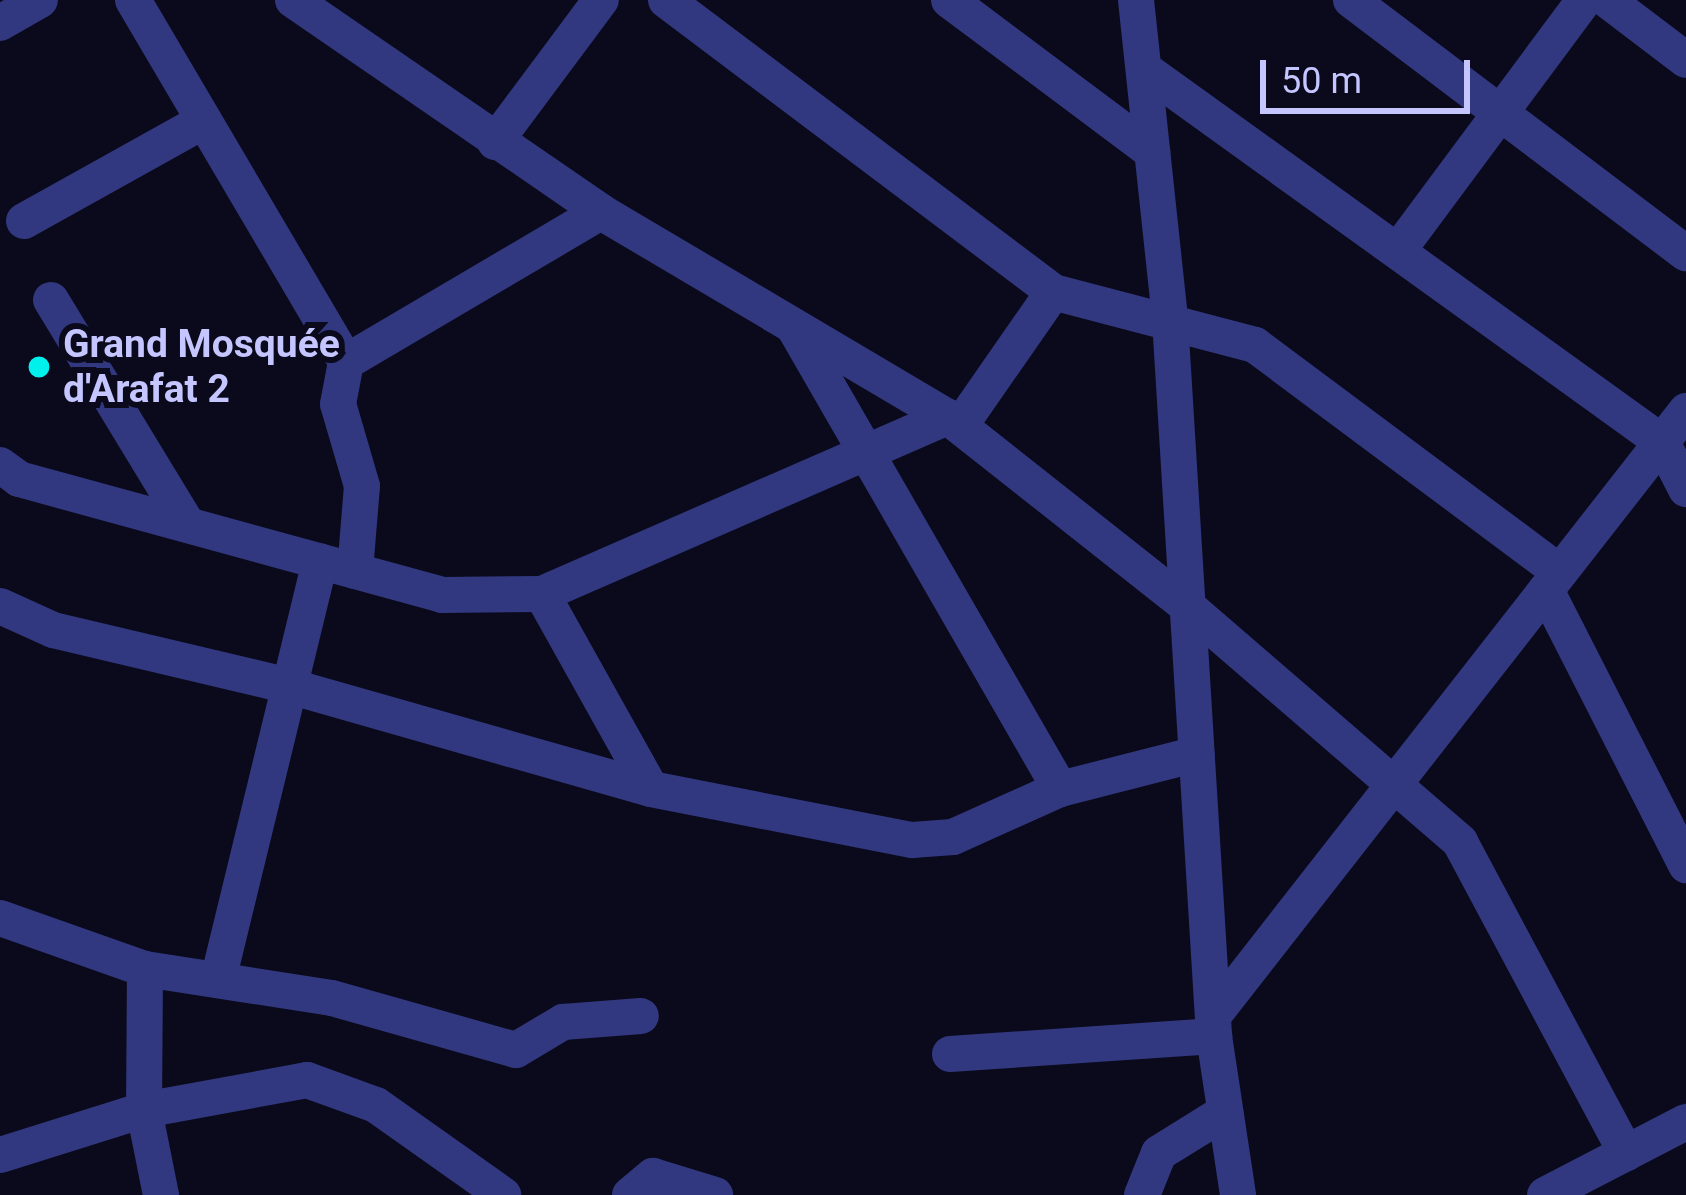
<!DOCTYPE html>
<meta charset="utf-8">
<style>
body{margin:0}
#map{position:relative;width:1686px;height:1195px;overflow:hidden;background:#0b0a1c;font-family:Roboto,sans-serif}
div>[style]{position:absolute}
[style*='--x']{left:calc(var(--x)*1px);top:calc(var(--y)*1px);width:calc(var(--w)*1px);rotate:calc(var(--a)*1deg)}
.minor>*{height:36px;margin:-18px;padding:0 18px;transform-origin:18px;border-radius:18px;background:#31387f}
.dots>*{width:33px;height:33px;translate:-50% -50%;box-sizing:border-box;border:6px solid #0b0a1c;border-radius:50%}
span{translate:-50% -50%;white-space:nowrap;text-align:center;line-height:1.15;-webkit-text-stroke:12px #0b0a1c;paint-order:stroke}
.poi-label{font-size:39px;color:#c5c6ff;font-weight:700}
.left{translate:0 -50%;text-align:left}
.scale{position:absolute;left:1260px;top:60px;width:210px;height:54px;box-sizing:border-box;border:6px solid #c5c6ff;border-top:0;padding-left:15px;font-size:36px;line-height:42px;white-space:nowrap;color:#c5c6ff;-webkit-text-stroke:9px #0b0a1c;paint-order:stroke}
</style>
<div id="map">
<div class="minor">
<i style="--x:133;--y:0;--w:420;--a:59.5"></i>
<i style="--x:293;--y:0;--w:374;--a:34.5"></i>
<i style="--x:601;--y:212;--w:403;--a:30.6"></i>
<i style="--x:948;--y:417;--w:305;--a:38.3"></i>
<i style="--x:1187;--y:606;--w:361;--a:40.8"></i>
<i style="--x:1460;--y:842;--w:353;--a:61.9"></i>
<i style="--x:666;--y:0;--w:485;--a:37"></i>
<i style="--x:1053;--y:292;--w:209;--a:14.7"></i>
<i style="--x:1255;--y:345;--w:380;--a:36.7"></i>
<i style="--x:949;--y:0;--w:254;--a:36.8"></i>
<i style="--x:1136;--y:0;--w:322;--a:83.9"></i>
<i style="--x:1170;--y:320;--w:717;--a:86.48"></i>
<i style="--x:1214;--y:1036;--w:161;--a:81.4"></i>
<i style="--x:1351;--y:0;--w:420;--a:37.1"></i>
<i style="--x:1607;--y:0;--w:99;--a:37.2"></i>
<i style="--x:0;--y:23;--w:46;--a:-29.9"></i>
<i style="--x:1144;--y:69;--w:638;--a:35.76"></i>
<i style="--x:1662;--y:442;--w:53;--a:62.9"></i>
<i style="--x:495;--y:142;--w:177;--a:-53.3"></i>
<i style="--x:24;--y:221;--w:206;--a:-29.1"></i>
<i style="--x:1400;--y:248;--w:309;--a:-53.4"></i>
<i style="--x:51;--y:300;--w:263;--a:58.7"></i>
<i style="--x:795;--y:329;--w:531;--a:60.05"></i>
<i style="--x:960;--y:426;--w:163;--a:-55.2"></i>
<i style="--x:0;--y:465;--w:24;--a:36"></i>
<i style="--x:19;--y:479;--w:439;--a:15.3"></i>
<i style="--x:442;--y:595;--w:100;--a:-0.6"></i>
<i style="--x:542;--y:594;--w:443;--a:-23.6"></i>
<i style="--x:355;--y:571;--w:85;--a:-85.3"></i>
<i style="--x:362;--y:486;--w:85;--a:-106.3"></i>
<i style="--x:338;--y:404;--w:43;--a:-79.2"></i>
<i style="--x:346;--y:362;--w:296;--a:-30.5"></i>
<i style="--x:1546;--y:590;--w:309;--a:63"></i>
<i style="--x:542;--y:594;--w:223;--a:60.8"></i>
<i style="--x:0;--y:606;--w:58;--a:24.4"></i>
<i style="--x:53;--y:630;--w:243;--a:13.3"></i>
<i style="--x:289;--y:686;--w:376;--a:15.9"></i>
<i style="--x:651;--y:789;--w:266;--a:11.1"></i>
<i style="--x:912;--y:840;--w:41;--a:-4.2"></i>
<i style="--x:953;--y:837;--w:117;--a:-24.2"></i>
<i style="--x:1060;--y:789;--w:141;--a:-14.3"></i>
<i style="--x:0;--y:918;--w:154;--a:19.4"></i>
<i style="--x:145;--y:969;--w:189;--a:8.8"></i>
<i style="--x:332;--y:998;--w:191;--a:15.8"></i>
<i style="--x:516;--y:1050;--w:55;--a:-30.8"></i>
<i style="--x:563;--y:1022;--w:78;--a:-4.4"></i>
<i style="--x:145;--y:969;--w:141;--a:90.4"></i>
<i style="--x:144;--y:1110;--w:87;--a:78.7"></i>
<i style="--x:218;--y:980;--w:431;--a:-76.3"></i>
<i style="--x:1213;--y:1016;--w:768;--a:-51.98"></i>
<i style="--x:950;--y:1054;--w:265;--a:-3.9"></i>
<i style="--x:0;--y:1155;--w:151;--a:-17.4"></i>
<i style="--x:144;--y:1110;--w:166;--a:-10.4"></i>
<i style="--x:307;--y:1080;--w:73;--a:19.9"></i>
<i style="--x:376;--y:1105;--w:156;--a:35.3"></i>
<i style="--x:630;--y:1195;--w:30;--a:-40"></i>
<i style="--x:653;--y:1176;--w:65;--a:17"></i>
<i style="--x:1142;--y:1195;--w:45;--a:-68"></i>
<i style="--x:1159;--y:1153;--w:78;--a:-31.8"></i>
<i style="--x:1545;--y:1195;--w:159;--a:-27.4"></i>
</div>
<div class="dots">
<i style="left:39px;top:367px;background:#00f0eb"></i>
</div>
<div class="poi-label">
<span class="left" style="left:63px;top:367px">Grand Mosquée<br>d'Arafat 2</span>
</div>
<div class="scale">50 m</div>
</div>
